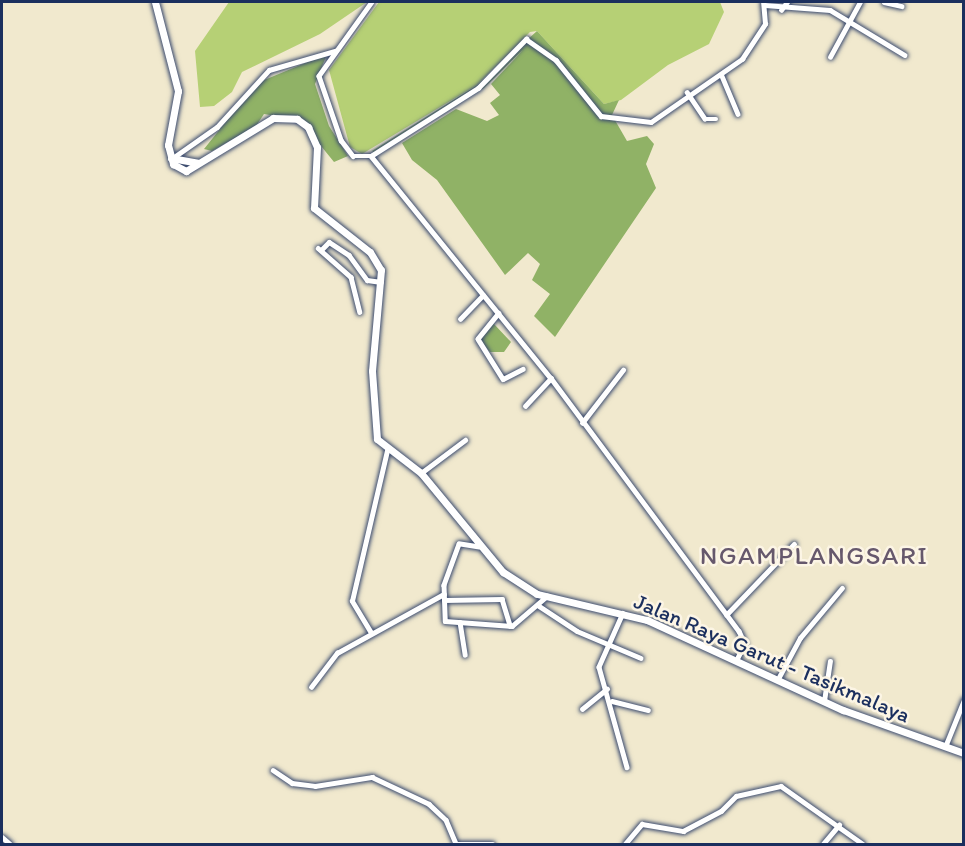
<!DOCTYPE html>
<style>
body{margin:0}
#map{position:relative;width:965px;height:846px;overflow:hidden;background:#f1e9ce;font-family:Itim,sans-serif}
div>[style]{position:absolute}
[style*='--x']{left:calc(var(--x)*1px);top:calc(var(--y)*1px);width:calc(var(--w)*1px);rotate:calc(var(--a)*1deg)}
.green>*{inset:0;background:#b6d075}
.forest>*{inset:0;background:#90b266}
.roads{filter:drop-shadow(0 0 2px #3b4b6f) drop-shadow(0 0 2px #3b4b6f)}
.street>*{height:4.5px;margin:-2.25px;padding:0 2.25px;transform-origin:2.25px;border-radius:2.25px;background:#fff}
.primary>*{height:7px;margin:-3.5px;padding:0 3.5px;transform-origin:3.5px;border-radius:3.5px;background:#fff}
span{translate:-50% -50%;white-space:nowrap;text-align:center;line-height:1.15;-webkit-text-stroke:5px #fcf5e5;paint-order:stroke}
.street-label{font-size:22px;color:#1b2f5e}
.quarter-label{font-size:26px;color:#66586c;letter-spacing:1.5px}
.frame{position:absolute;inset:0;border:3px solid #1b2f5e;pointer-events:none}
</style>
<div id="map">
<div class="green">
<i style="clip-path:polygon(229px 2px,367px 2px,320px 34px,242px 72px,232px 92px,214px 106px,200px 107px,195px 51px)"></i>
<i style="clip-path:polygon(379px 2px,720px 2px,724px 12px,709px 44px,668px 65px,621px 100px,604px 104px,537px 31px,530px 32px,477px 85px,362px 154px,350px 147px,329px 70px)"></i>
</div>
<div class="forest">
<i style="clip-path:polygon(537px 31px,604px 104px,619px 100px,612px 115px,627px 141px,647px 136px,654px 144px,646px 164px,656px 188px,555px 337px,534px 316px,550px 294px,532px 280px,540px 264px,528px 253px,505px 275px,437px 180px,412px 160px,402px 143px,456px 109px,487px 121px,499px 115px,490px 103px,500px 95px,491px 84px,523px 50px,484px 88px,377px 155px,372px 151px,477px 85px)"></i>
<i style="clip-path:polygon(327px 54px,315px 84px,329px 126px,348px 156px,334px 162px,300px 120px,264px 114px,256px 126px,212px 151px,204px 149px,257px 83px)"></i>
<i style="clip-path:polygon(499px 315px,494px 324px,511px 342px,504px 352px,490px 352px,479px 339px)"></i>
</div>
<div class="roads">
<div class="street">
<i style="--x:372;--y:2;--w:91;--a:125.6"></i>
<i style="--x:319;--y:76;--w:68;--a:71"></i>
<i style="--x:341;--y:140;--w:20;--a:53"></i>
<i style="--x:353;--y:156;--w:18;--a:0"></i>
<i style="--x:371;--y:156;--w:286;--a:51"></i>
<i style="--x:551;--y:378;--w:315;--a:53.4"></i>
<i style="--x:739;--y:631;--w:14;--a:65"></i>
<i style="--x:745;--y:644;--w:16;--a:117"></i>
<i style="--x:884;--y:2;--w:18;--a:13"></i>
<i style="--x:765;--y:5;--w:65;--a:4.4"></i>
<i style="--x:830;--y:10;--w:87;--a:31"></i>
<i style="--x:781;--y:10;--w:10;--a:-53"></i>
<i style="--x:830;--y:57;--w:63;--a:-61.4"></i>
<i style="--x:722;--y:76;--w:41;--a:67.2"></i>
<i style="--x:687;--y:92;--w:32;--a:56"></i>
<i style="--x:705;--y:119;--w:11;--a:0"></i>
<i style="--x:371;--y:156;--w:127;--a:-32.4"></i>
<i style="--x:478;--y:88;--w:69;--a:-45.6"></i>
<i style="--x:526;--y:39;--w:37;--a:35"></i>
<i style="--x:556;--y:60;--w:72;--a:51.2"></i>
<i style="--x:601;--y:116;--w:50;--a:6.8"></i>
<i style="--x:651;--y:122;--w:111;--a:-34.7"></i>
<i style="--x:742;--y:59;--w:42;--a:-56.7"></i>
<i style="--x:765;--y:24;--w:22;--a:-95"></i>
<i style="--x:174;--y:157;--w:52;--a:-34.9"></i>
<i style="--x:217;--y:127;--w:77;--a:-47.6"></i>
<i style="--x:269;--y:70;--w:69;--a:-16.1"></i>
<i style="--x:318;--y:248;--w:44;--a:41.3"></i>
<i style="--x:351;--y:277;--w:36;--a:76"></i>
<i style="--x:321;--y:250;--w:11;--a:-45"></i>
<i style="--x:329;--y:242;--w:24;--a:33"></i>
<i style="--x:349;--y:255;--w:31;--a:54"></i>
<i style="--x:367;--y:280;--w:14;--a:8"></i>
<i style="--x:499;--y:313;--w:33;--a:129"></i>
<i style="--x:478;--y:339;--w:47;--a:58"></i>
<i style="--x:503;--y:379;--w:22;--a:-27"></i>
<i style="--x:460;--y:319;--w:33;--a:-46"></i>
<i style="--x:525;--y:406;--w:38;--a:-47"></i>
<i style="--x:582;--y:423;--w:67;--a:-52.3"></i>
<i style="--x:421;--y:473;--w:55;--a:-36.9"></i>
<i style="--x:479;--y:547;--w:20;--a:-171"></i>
<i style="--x:459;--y:544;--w:44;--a:110.1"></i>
<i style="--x:444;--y:585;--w:36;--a:88"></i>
<i style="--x:445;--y:621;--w:67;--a:4.3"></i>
<i style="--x:512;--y:626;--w:46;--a:-40.6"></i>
<i style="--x:444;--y:600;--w:58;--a:-1"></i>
<i style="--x:502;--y:599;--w:28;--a:73"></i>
<i style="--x:539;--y:606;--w:45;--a:33.3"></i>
<i style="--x:577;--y:631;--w:69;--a:22.9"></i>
<i style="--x:623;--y:613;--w:59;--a:114"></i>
<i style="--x:599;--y:667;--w:104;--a:74.4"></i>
<i style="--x:726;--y:615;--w:98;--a:-46.2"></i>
<i style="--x:460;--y:622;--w:33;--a:81"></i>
<i style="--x:371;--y:633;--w:37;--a:-121"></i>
<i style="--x:352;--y:601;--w:155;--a:-76.9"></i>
<i style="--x:779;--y:677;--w:44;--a:-61.7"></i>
<i style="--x:800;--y:638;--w:65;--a:-50"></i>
<i style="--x:311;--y:687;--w:43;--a:-52.6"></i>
<i style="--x:337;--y:653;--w:122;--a:-28.9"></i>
<i style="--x:612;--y:701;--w:37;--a:14"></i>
<i style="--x:824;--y:701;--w:40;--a:-81.5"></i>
<i style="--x:582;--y:709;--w:32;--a:-39"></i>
<i style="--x:945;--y:747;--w:51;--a:-68"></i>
<i style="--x:273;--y:770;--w:23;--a:34"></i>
<i style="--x:292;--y:783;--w:23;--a:7"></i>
<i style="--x:315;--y:786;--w:58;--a:-9"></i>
<i style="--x:372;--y:777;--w:63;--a:25.3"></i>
<i style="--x:429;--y:804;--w:23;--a:43"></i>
<i style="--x:446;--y:820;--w:26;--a:67"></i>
<i style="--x:456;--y:844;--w:37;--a:0"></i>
<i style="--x:2;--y:837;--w:11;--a:41"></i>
<i style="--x:625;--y:844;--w:26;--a:-50"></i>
<i style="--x:642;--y:824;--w:42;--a:9.7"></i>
<i style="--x:683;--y:831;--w:43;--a:-27.8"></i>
<i style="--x:721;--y:811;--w:21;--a:-45"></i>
<i style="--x:736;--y:796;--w:46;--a:-12.5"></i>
<i style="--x:781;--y:786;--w:100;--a:35.3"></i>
<i style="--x:823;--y:844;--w:25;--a:-50"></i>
</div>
<div class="primary">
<i style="--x:155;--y:2;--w:92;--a:75.5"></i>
<i style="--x:178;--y:91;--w:55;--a:100.5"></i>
<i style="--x:168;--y:145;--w:20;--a:75"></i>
<i style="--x:173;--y:164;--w:15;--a:28"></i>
<i style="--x:186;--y:171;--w:102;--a:-31.3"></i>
<i style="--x:273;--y:118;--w:24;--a:2"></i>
<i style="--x:297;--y:119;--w:14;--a:36"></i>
<i style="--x:308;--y:127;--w:22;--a:66"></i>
<i style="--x:317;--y:147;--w:61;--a:92.8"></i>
<i style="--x:314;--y:208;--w:71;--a:38.2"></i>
<i style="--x:370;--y:252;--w:21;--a:59"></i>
<i style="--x:381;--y:270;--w:101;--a:95.1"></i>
<i style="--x:372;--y:371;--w:68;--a:85.8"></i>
<i style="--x:377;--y:439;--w:56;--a:37.7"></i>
<i style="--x:421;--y:473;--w:129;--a:50.4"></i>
<i style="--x:503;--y:572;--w:40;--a:32.9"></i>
<i style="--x:537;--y:594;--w:113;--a:13.3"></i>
<i style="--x:647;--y:620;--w:216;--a:24.7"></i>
<i style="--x:843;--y:710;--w:128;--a:19.6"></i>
<i style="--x:171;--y:158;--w:27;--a:10"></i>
</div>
</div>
<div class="street-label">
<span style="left:772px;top:658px;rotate:23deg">Jalan Raya Garut - Tasikmalaya</span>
</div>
<div class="quarter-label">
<span style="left:814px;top:556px">NGAMPLANGSARI</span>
</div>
<div class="frame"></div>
</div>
